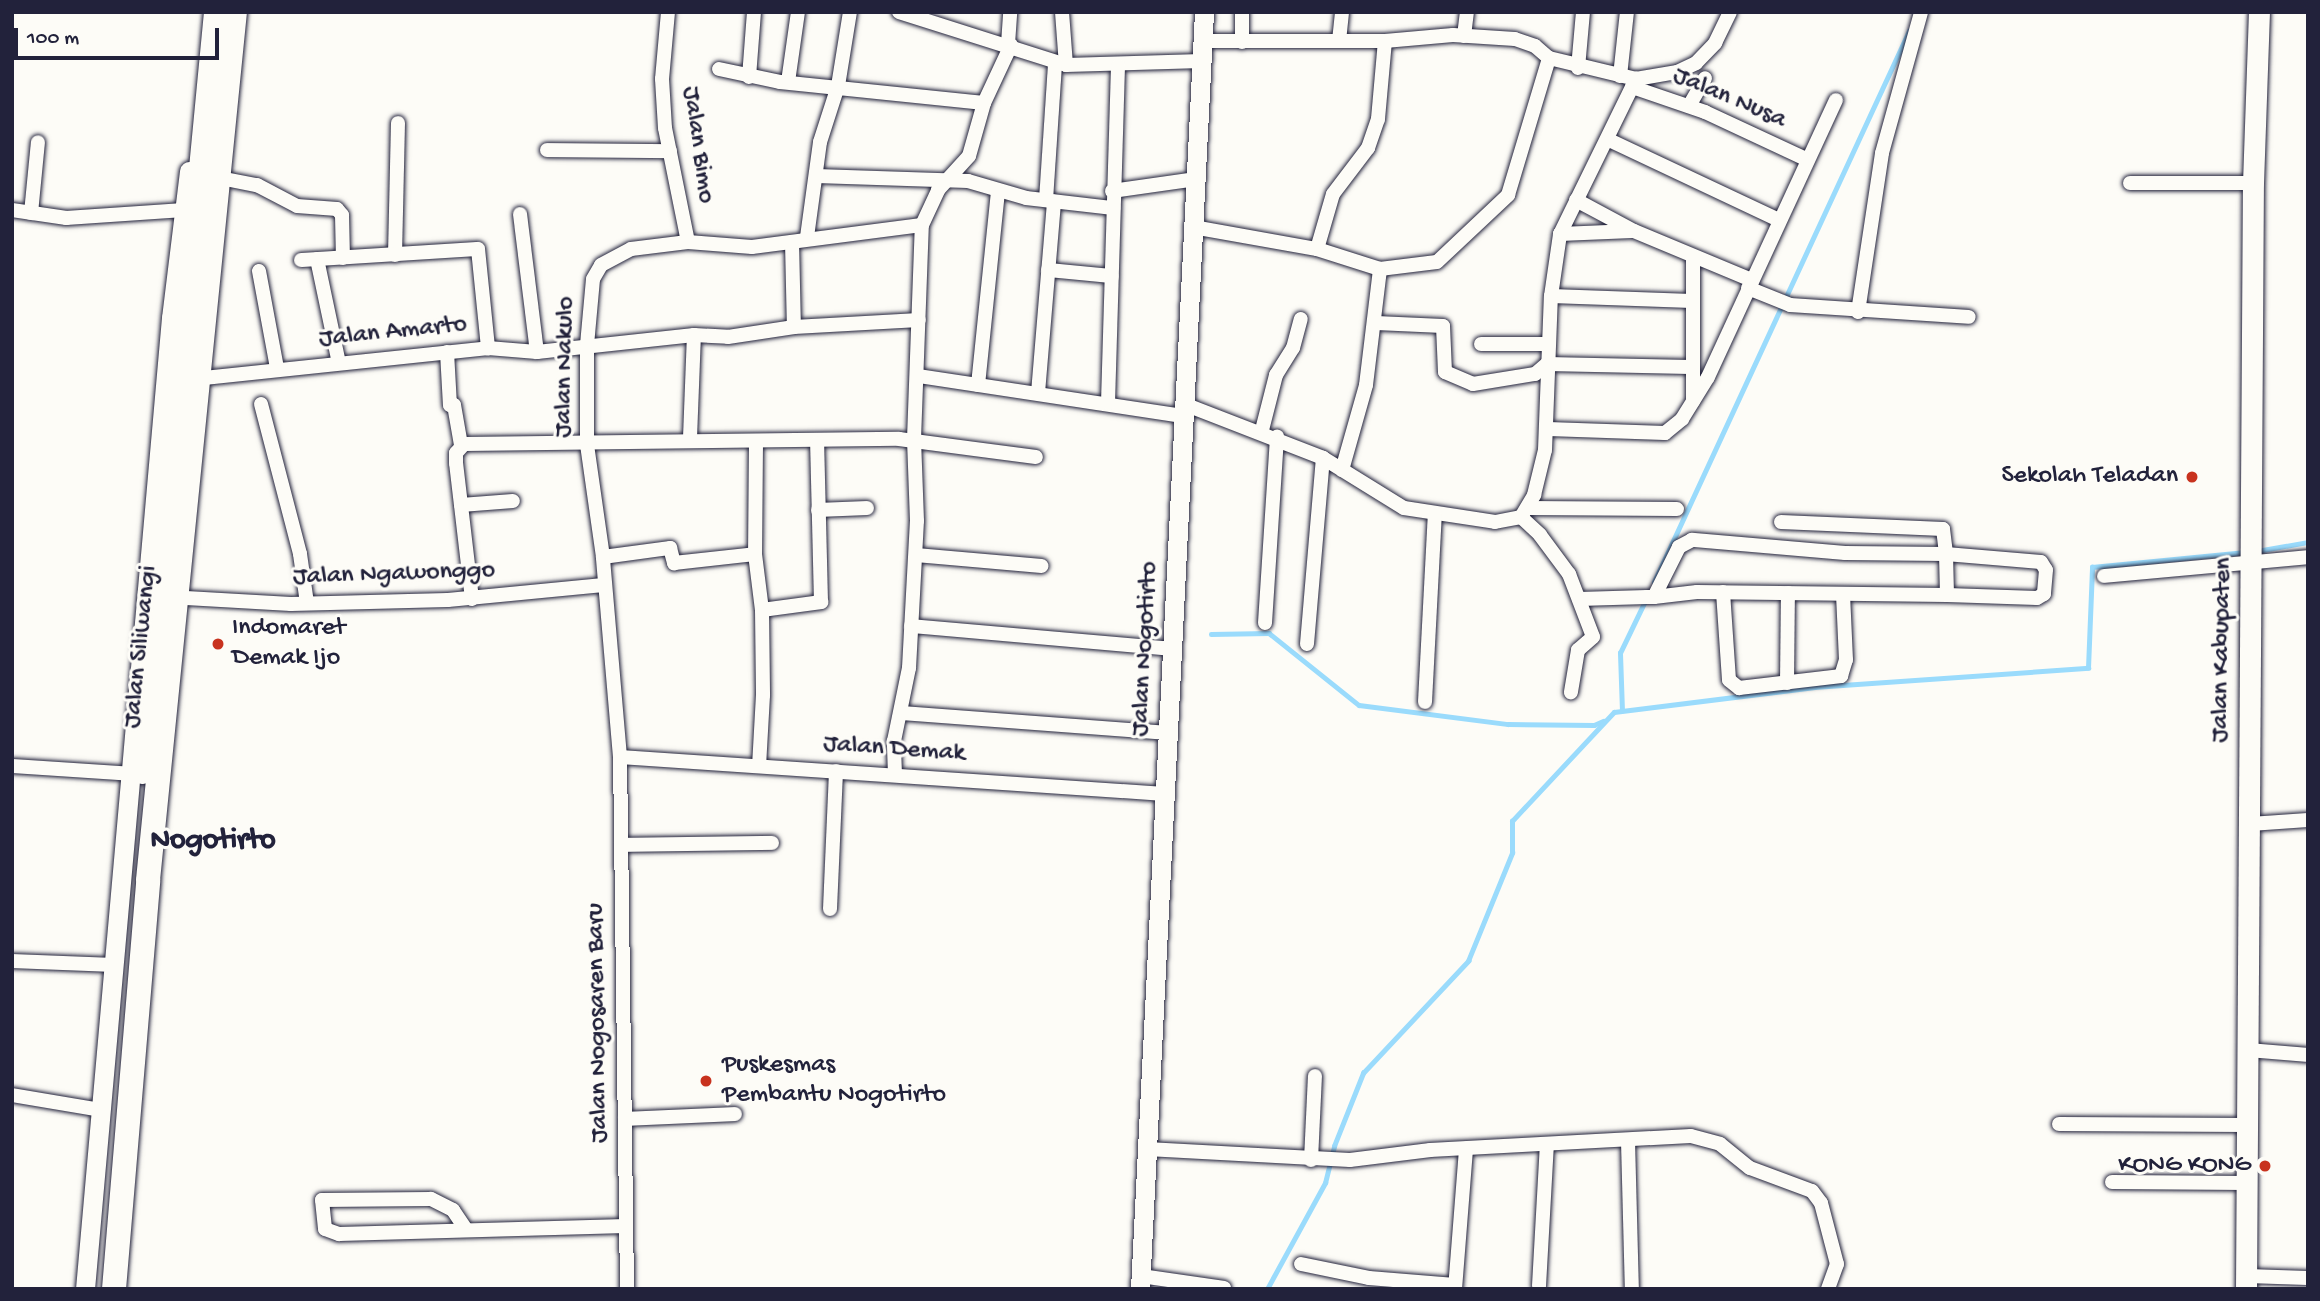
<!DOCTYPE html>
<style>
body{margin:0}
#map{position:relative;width:2320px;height:1301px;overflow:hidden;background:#fdfcf7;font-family:"Gochi Hand",sans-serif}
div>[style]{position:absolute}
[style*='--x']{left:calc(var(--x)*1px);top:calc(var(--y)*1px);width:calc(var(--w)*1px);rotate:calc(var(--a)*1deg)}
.stream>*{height:4.5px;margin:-2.25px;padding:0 2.25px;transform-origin:2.25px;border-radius:2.25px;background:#9adbfc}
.roads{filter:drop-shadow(0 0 2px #22223b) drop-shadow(0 0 2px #22223b)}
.minor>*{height:14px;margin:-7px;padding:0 7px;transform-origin:7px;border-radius:7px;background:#fdfcf7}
.tertiary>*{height:19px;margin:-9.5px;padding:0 9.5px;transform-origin:9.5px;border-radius:9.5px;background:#fdfcf7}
.secondary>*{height:21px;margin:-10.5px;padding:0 10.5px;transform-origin:10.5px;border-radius:10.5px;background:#fdfcf7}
.trunk>*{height:24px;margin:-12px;padding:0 12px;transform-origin:12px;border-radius:12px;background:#fdfcf7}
.dots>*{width:19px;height:19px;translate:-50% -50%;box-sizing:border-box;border:4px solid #fdfcf7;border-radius:50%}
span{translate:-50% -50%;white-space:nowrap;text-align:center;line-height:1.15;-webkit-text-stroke:6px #fdfcf7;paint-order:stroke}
.street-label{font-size:26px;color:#22223b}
.poi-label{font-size:26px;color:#22223b}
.right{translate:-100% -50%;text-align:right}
.left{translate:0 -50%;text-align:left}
.quarter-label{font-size:30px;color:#22223b;font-weight:700}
.frame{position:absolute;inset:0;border:14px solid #22223b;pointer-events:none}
.scale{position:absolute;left:14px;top:28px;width:205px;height:32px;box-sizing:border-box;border:4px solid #22223b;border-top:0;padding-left:9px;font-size:21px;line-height:24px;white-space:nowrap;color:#22223b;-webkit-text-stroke:5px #fdfcf7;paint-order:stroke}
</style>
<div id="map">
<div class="stream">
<i style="--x:2257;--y:551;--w:52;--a:-10"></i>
<i style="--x:1654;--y:582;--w:607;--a:-65.17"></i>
<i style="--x:1211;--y:634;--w:58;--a:-1"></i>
<i style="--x:1269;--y:633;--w:115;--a:38.7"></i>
<i style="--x:1359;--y:705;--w:150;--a:7.3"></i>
<i style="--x:1508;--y:724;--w:86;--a:0.7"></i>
<i style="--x:1594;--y:725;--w:10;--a:-24"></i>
<i style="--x:1622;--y:711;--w:58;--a:-92"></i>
<i style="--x:1620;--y:653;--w:60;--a:-64.3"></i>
<i style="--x:1267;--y:1289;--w:121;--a:-61.3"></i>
<i style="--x:1325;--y:1183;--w:38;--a:-76"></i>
<i style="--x:1334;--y:1146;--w:79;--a:-68.3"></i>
<i style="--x:1363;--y:1073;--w:154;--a:-46.8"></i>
<i style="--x:1468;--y:961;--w:117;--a:-67.8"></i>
<i style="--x:1512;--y:853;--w:32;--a:-90"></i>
<i style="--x:1512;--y:821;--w:149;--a:-46.9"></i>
<i style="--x:1614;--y:712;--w:202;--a:-7.1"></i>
<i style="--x:1814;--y:687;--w:275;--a:-4"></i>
<i style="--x:2088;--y:668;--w:101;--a:-87.7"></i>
<i style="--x:2092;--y:567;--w:154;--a:-5.6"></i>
</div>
<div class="roads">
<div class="minor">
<i style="--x:668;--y:12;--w:67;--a:95.1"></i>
<i style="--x:662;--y:79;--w:49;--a:86.5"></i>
<i style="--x:665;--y:128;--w:116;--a:78.6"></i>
<i style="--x:899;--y:12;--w:175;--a:17.6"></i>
<i style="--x:1066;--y:65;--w:136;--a:-1.7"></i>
<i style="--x:1062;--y:12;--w:53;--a:85.7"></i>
<i style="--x:1242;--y:12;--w:30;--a:90"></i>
<i style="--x:1464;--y:36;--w:24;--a:-83"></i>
<i style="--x:1203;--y:41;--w:182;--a:0"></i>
<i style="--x:1385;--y:41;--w:68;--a:-5"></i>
<i style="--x:1453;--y:35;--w:62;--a:3.7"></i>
<i style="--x:1515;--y:39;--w:21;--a:19"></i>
<i style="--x:1535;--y:46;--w:18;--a:41"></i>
<i style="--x:1339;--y:41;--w:29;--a:-84"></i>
<i style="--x:1008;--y:44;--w:32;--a:-86"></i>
<i style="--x:1578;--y:68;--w:56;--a:-84.9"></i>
<i style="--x:719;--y:69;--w:62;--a:12"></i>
<i style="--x:780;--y:82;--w:205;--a:5.9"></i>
<i style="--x:1620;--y:76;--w:64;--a:-83.8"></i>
<i style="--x:749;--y:77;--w:65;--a:-85.6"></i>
<i style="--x:788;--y:82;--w:71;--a:-81.9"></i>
<i style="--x:1632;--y:87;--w:77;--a:18.9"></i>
<i style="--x:1705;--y:112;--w:111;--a:25"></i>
<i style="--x:1689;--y:106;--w:32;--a:-60"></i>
<i style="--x:1609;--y:140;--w:188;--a:25.2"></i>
<i style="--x:547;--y:150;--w:123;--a:0.5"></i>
<i style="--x:816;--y:176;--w:152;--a:1.9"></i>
<i style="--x:968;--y:181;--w:60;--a:16.3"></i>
<i style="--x:1026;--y:198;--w:88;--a:6.6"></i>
<i style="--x:225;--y:179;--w:33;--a:11"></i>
<i style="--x:257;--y:185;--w:45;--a:27.7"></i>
<i style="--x:297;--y:206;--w:40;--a:4.3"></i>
<i style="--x:337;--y:209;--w:8;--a:50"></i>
<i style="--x:342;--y:215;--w:43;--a:88.7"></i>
<i style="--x:2130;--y:183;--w:123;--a:0"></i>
<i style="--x:1112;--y:191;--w:85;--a:-8.1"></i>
<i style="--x:1046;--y:200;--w:137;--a:-86.2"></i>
<i style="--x:1576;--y:200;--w:66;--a:28.1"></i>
<i style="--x:1634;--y:231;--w:128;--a:22.6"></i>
<i style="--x:12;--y:210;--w:55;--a:8.4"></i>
<i style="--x:66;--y:218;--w:118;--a:-3.9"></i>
<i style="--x:31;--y:213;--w:71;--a:-84.4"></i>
<i style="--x:520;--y:214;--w:139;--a:83"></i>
<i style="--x:1193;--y:227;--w:126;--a:10.1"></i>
<i style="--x:1317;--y:249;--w:66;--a:17.6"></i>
<i style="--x:1560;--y:234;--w:72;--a:-2.4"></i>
<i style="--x:807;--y:237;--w:96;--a:-82.2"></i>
<i style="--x:820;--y:142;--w:59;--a:-72.2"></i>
<i style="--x:838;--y:86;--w:75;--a:-80.8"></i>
<i style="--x:792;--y:242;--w:85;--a:88.7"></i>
<i style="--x:1317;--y:249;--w:57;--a:-73.8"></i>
<i style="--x:1333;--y:194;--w:58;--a:-52.7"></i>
<i style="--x:1368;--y:148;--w:31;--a:-71"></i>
<i style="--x:1378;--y:119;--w:78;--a:-84.9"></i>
<i style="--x:395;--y:255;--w:132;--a:-88.7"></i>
<i style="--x:1693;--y:257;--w:144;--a:90"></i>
<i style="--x:317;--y:259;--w:106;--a:78.1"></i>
<i style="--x:301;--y:260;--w:177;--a:-3.6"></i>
<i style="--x:478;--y:249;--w:100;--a:84.2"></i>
<i style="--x:1048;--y:270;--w:64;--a:5.4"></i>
<i style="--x:259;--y:271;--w:99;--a:79.5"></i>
<i style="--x:1748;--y:288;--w:45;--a:22"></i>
<i style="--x:1790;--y:305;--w:179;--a:3.8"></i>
<i style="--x:1551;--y:296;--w:141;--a:2"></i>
<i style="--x:1858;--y:312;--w:161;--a:-81.4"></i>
<i style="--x:1882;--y:153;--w:146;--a:-74.5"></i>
<i style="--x:1376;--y:323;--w:67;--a:2.6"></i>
<i style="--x:1443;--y:326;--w:46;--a:87.5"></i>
<i style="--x:1445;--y:372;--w:30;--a:23"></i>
<i style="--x:1473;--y:384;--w:63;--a:-9.2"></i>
<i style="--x:1535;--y:374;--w:16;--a:-40"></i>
<i style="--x:1547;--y:364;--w:143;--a:1.2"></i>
<i style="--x:1481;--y:344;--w:67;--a:0"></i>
<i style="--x:447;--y:352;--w:53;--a:86.8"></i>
<i style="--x:450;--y:405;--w:4;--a:0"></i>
<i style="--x:454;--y:405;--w:41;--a:80.1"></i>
<i style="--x:918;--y:376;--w:269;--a:8.6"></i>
<i style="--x:204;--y:378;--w:286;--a:-6"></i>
<i style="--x:488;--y:348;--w:49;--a:4.7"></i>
<i style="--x:537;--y:352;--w:158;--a:-6.2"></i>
<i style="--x:694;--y:335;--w:34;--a:3"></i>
<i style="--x:728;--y:337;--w:67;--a:-8.6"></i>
<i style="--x:794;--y:327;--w:125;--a:-3.2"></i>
<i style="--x:978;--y:385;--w:194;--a:-84.1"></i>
<i style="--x:1038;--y:393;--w:192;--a:-85.2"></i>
<i style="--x:1108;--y:403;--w:337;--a:-88.3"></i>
<i style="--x:261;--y:404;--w:155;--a:75.4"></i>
<i style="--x:300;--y:554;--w:49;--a:81.9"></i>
<i style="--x:1184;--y:404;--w:149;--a:21.2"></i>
<i style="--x:1323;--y:458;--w:95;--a:31.7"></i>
<i style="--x:1404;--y:508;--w:92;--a:8.7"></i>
<i style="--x:1495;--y:522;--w:26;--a:-11"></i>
<i style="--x:1521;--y:517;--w:26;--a:-59"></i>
<i style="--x:1534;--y:495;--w:46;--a:-76.3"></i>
<i style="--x:1545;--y:450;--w:154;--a:-87.8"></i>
<i style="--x:1551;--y:296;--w:63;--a:-81.7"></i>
<i style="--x:1560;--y:234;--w:173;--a:-63.9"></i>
<i style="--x:1636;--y:79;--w:42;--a:-9.7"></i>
<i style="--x:1677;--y:72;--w:21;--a:-25"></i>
<i style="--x:1696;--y:63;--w:28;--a:-46"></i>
<i style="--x:1715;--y:43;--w:34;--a:-64"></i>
<i style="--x:1548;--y:429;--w:117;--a:2"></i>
<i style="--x:1665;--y:433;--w:22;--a:-39"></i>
<i style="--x:1682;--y:419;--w:49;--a:-58.2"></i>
<i style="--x:1708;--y:377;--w:305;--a:-65.2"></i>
<i style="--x:1262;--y:430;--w:57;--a:-75.7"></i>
<i style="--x:1276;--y:375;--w:32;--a:-58"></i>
<i style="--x:1293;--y:348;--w:30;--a:-75"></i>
<i style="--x:690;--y:438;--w:103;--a:-87.8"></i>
<i style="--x:756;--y:443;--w:111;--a:90.5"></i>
<i style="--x:755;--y:554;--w:56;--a:82.9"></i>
<i style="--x:762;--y:610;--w:85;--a:89.3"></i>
<i style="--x:763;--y:695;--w:71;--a:93.2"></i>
<i style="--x:1342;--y:470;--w:88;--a:-74.2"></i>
<i style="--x:1366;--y:385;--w:117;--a:-83.1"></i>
<i style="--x:1380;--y:269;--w:57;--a:-7"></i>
<i style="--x:1437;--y:262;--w:98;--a:-43.3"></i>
<i style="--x:1508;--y:195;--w:143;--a:-73.3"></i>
<i style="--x:1549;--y:58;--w:89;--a:13.6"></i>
<i style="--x:461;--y:505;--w:52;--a:-4.4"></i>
<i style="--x:1527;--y:508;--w:150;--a:0.4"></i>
<i style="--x:818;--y:510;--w:49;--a:-2.3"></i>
<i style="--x:1521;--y:517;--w:26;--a:43"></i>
<i style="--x:1540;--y:535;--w:49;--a:53.4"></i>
<i style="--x:1569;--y:574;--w:67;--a:69.1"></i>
<i style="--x:1593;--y:637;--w:20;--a:139"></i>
<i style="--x:1578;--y:650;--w:43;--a:99.5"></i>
<i style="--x:1781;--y:522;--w:162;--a:2.5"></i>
<i style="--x:1943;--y:529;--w:25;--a:83"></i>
<i style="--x:1946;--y:554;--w:95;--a:4.8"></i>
<i style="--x:2041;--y:562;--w:9;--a:58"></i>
<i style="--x:2046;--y:570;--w:24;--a:95"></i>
<i style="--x:2044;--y:594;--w:8;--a:150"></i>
<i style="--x:2037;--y:598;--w:90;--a:-178.1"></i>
<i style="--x:916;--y:555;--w:126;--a:5"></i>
<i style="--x:603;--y:557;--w:68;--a:-7.7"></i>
<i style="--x:670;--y:548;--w:16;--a:75"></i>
<i style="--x:674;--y:563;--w:81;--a:-6.3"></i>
<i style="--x:2104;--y:576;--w:205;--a:-5.3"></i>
<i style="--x:1723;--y:592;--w:88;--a:86.1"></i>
<i style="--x:1729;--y:680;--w:13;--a:39"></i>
<i style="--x:1739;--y:688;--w:103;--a:-6.7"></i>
<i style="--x:1841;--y:676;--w:17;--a:-73"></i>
<i style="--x:1846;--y:660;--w:66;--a:-92.6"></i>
<i style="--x:186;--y:598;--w:105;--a:3.3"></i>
<i style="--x:291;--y:604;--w:157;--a:-1.5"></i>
<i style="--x:448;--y:600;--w:156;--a:-5.5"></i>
<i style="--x:472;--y:599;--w:137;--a:-96.7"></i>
<i style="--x:456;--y:463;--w:10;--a:-90"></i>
<i style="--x:456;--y:453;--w:12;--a:-48"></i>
<i style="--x:464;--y:444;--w:435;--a:-0.7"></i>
<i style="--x:899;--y:439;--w:138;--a:7.5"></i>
<i style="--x:1579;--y:599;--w:68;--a:-1.7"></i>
<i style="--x:1647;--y:597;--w:7;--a:0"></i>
<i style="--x:1654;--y:597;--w:43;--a:-6.6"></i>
<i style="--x:1697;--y:592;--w:250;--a:0.7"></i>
<i style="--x:1947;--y:595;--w:41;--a:-91.4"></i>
<i style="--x:1946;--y:554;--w:101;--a:-179.4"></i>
<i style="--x:1845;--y:553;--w:154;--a:-175.1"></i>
<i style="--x:1692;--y:540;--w:15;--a:152"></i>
<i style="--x:1679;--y:547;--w:56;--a:116.6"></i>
<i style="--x:762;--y:610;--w:60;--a:-7.7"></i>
<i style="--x:821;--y:602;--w:159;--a:-91.4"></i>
<i style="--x:1265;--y:623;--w:187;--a:-86.3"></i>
<i style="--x:911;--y:626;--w:262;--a:5"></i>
<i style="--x:1307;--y:644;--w:187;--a:-85.1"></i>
<i style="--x:1787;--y:683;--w:90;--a:-89.4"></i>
<i style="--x:1425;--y:702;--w:188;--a:-87"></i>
<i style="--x:902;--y:713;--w:267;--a:4.3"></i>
<i style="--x:620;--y:757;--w:546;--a:3.88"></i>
<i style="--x:12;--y:766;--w:119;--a:3.8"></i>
<i style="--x:895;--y:775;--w:34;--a:-92"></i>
<i style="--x:894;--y:741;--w:75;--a:-78.4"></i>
<i style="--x:909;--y:668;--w:147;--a:-86.9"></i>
<i style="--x:917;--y:521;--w:82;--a:-92.1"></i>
<i style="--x:914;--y:439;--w:214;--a:-87.9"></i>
<i style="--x:922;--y:225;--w:38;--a:-65"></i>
<i style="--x:938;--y:190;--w:46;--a:-47.6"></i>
<i style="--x:969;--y:156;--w:55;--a:-74.2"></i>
<i style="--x:984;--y:103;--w:64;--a:-65"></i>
<i style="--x:2250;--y:824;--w:58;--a:-3.9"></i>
<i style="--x:621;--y:845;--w:151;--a:-0.8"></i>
<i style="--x:830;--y:909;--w:138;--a:-87.5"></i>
<i style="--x:12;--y:961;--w:102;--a:2.2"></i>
<i style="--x:2249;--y:1050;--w:59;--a:4.8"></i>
<i style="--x:12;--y:1095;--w:90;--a:9.6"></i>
<i style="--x:625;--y:1119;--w:110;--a:-2.6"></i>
<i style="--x:2059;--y:1124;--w:188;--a:0.3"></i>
<i style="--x:1628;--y:1141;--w:148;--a:88.5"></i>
<i style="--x:1147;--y:1149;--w:203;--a:3.1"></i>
<i style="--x:1350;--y:1160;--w:81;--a:-7.1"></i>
<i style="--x:1430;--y:1150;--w:261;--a:-3.1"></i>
<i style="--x:1691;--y:1136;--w:30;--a:15"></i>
<i style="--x:1720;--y:1144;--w:38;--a:39"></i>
<i style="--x:1750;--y:1168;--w:66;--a:20.4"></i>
<i style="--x:1812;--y:1191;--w:15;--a:53"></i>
<i style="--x:1821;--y:1203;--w:63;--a:75.3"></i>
<i style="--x:1837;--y:1264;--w:27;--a:110"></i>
<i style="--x:1311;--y:1160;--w:84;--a:-87.3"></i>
<i style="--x:2112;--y:1182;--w:134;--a:0.4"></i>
<i style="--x:465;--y:1228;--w:22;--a:-124"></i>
<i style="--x:453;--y:1210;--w:25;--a:-153"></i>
<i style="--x:431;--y:1199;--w:109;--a:179.5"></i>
<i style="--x:322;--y:1200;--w:29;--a:84"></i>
<i style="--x:325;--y:1229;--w:15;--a:20"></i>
<i style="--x:339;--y:1234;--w:287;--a:-1.6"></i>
<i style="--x:1301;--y:1264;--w:69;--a:11.6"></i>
<i style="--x:1369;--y:1278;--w:86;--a:4.7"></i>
<i style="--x:1141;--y:1276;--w:84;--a:8.2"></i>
<i style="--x:2247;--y:1276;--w:61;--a:1.9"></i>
<i style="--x:1539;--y:1286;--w:142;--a:-86.8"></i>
<i style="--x:627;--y:1289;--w:532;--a:-90.75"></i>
<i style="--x:620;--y:757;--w:201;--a:-94.9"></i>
<i style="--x:603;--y:557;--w:113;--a:-98.1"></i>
<i style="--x:587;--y:445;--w:100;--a:-90"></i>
<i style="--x:587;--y:345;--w:66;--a:-84.8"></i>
<i style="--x:593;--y:279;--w:16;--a:-60"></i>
<i style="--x:601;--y:265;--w:34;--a:-28"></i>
<i style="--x:631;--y:249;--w:57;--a:-7"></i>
<i style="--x:688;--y:242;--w:64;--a:4.5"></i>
<i style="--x:752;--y:247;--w:171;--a:-7.4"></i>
<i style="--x:1455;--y:1289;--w:141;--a:-85.5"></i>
</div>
<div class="tertiary">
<i style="--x:85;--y:1289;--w:975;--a:-84.94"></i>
<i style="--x:171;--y:318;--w:148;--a:-83"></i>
<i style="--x:1140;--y:1289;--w:1279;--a:-87.13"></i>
</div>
<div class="secondary">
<i style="--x:2246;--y:1289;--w:1106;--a:-89.64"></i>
<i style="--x:2253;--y:183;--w:171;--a:-88"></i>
</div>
<div class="trunk">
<i style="--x:143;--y:772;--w:763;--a:-84.51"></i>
<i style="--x:114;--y:1289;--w:410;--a:-85.2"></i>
<i style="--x:148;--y:880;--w:872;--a:-84.28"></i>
</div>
</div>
<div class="dots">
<i style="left:2192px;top:477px;background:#c8321e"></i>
<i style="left:218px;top:644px;background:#c8321e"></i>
<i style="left:706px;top:1081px;background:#c8321e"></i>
<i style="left:2265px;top:1166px;background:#c8321e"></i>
</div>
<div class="street-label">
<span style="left:1729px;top:99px;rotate:23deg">Jalan Nusa</span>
<span style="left:697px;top:145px;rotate:82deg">Jalan Bimo</span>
<span style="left:393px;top:333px;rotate:-6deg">Jalan Amarto</span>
<span style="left:566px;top:367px;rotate:-89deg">Jalan Nakulo</span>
<span style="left:394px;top:575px;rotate:-2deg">Jalan Ngawonggo</span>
<span style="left:142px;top:647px;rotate:-84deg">Jalan Siliwangi</span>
<span style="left:1146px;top:649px;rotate:-87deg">Jalan Nogotirto</span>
<span style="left:2223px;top:650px;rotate:-89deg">Jalan Kabupaten</span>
<span style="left:894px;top:750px;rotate:4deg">Jalan Demak</span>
<span style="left:599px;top:1023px;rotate:-91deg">Jalan Nogosaren Baru</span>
</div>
<div class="poi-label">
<span class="right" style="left:2178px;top:477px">Sekolah Teladan</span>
<span class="left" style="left:232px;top:644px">Indomaret<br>Demak Ijo</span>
<span class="left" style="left:722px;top:1081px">Puskesmas<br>Pembantu Nogotirto</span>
<span class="right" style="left:2251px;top:1166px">KONG KONG</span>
</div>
<div class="quarter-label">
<span style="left:213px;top:842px">Nogotirto</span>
</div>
<div class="frame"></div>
<div class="scale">100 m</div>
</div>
